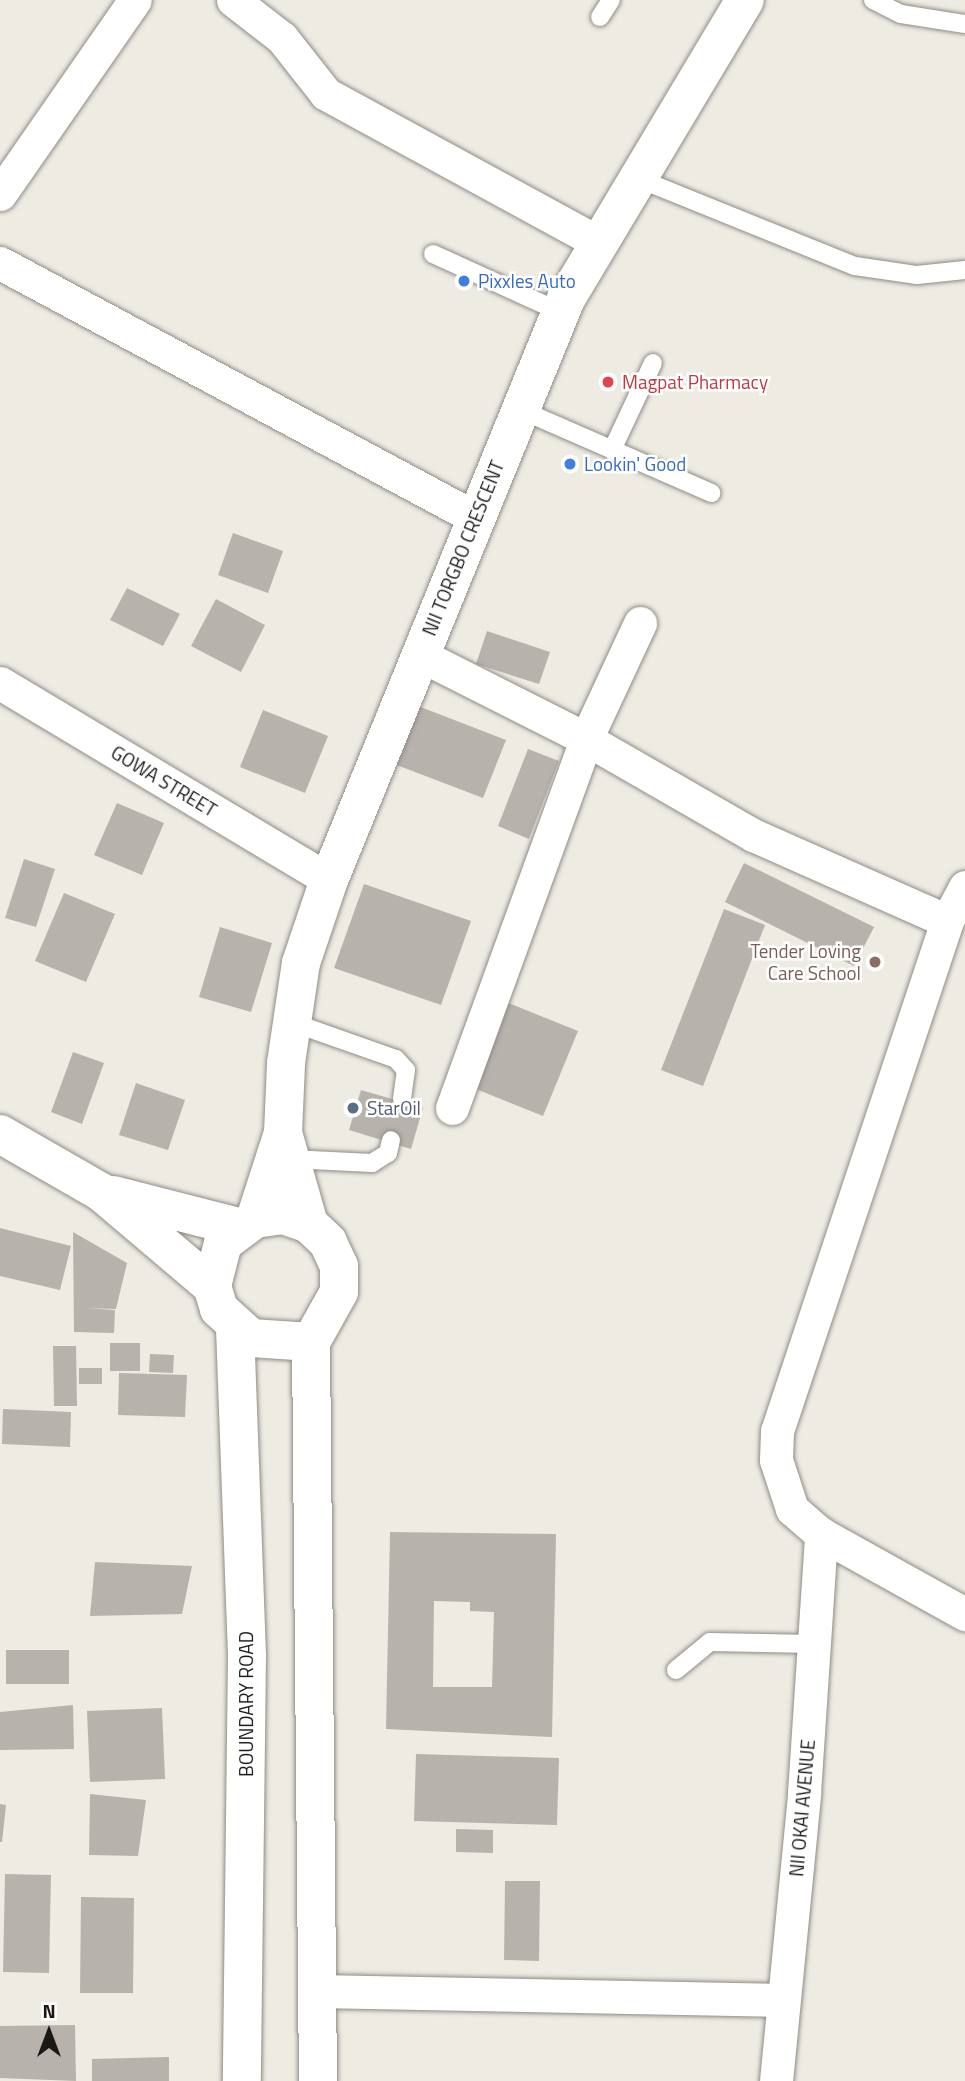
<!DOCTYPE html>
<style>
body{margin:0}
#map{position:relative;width:965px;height:2081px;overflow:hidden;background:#eeebe3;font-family:"Titillium Web",sans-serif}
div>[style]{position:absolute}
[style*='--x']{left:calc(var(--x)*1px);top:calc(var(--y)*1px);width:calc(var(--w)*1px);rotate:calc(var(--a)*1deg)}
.building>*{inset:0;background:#b8b2ac}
.roads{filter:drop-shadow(0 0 2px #8f8c85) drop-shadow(0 0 2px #8f8c85)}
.lane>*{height:18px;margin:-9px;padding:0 9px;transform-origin:9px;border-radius:9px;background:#fff}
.street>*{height:33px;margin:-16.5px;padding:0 16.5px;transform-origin:16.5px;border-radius:16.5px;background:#fff}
.secondary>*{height:38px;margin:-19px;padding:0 19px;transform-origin:19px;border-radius:19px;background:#fff}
.dots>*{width:19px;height:19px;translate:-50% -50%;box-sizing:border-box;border:4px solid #fff;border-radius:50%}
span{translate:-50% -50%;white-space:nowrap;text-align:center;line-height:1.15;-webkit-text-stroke:5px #fff;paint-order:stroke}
.shop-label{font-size:19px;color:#366cbe}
.left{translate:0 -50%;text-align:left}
.health-label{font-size:19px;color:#be3a42}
.street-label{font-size:19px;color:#191815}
.education-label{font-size:19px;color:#785e54}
.right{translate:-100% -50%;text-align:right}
.service-label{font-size:19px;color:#4e5e75}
.north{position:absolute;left:14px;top:1997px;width:70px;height:70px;-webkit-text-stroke:5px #fff;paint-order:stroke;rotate:0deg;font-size:19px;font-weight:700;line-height:28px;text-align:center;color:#191815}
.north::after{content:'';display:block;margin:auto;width:24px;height:32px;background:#191815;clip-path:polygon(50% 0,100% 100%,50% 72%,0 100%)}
</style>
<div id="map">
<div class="building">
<i style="clip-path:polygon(233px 533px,283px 551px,268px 593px,218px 575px)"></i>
<i style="clip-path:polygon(127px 588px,180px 614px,163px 646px,110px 620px)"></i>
<i style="clip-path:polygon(216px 599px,265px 625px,241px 672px,191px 646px)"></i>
<i style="clip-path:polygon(487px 631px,550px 652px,539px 684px,476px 664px)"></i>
<i style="clip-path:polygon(418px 706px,506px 740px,483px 798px,394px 764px)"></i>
<i style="clip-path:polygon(263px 710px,328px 736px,305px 793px,240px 767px)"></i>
<i style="clip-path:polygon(528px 749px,559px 761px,529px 839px,498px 826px)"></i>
<i style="clip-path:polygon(117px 803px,164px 823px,142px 875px,94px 855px)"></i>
<i style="clip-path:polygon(24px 859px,55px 869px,36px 927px,5px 918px)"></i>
<i style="clip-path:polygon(744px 863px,874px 927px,854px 966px,725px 902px)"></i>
<i style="clip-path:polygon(364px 884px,471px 921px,441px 1005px,334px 968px)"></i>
<i style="clip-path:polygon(64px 893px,115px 914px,86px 982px,35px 961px)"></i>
<i style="clip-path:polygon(724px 909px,765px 925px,703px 1086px,661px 1070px)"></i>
<i style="clip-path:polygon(220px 927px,272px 943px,251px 1012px,199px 997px)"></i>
<i style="clip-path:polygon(506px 1002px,578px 1031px,543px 1116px,471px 1087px)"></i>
<i style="clip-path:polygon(73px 1052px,104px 1063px,82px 1124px,51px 1112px)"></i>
<i style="clip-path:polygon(136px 1083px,185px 1100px,168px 1150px,119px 1135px)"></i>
<i style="clip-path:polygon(361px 1090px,423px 1108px,411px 1149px,349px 1130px)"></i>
<i style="clip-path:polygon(0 1228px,71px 1246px,60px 1290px,0 1276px)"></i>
<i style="clip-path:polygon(73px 1232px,127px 1263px,116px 1309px,85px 1308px,115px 1310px,114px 1333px,74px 1332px)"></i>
<i style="clip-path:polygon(110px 1343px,140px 1343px,140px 1371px,110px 1371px)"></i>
<i style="clip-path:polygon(53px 1346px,76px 1346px,77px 1406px,54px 1406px)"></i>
<i style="clip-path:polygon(150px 1354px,174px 1355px,173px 1373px,149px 1372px)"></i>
<i style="clip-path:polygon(79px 1368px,102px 1368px,102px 1384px,79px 1384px)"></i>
<i style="clip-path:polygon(119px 1373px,187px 1375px,185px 1417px,118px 1415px)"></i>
<i style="clip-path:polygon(3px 1409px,71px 1412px,70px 1447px,2px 1444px)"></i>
<i style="clip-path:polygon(evenodd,390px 1532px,556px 1534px,552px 1737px,386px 1729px,390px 1532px,434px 1601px,470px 1602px,470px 1611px,494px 1612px,492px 1687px,433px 1687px,434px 1601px)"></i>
<i style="clip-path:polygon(95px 1562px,192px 1566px,182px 1614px,90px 1616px)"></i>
<i style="clip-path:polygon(6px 1650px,69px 1650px,69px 1684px,6px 1684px)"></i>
<i style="clip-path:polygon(73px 1705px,74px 1749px,0 1750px,0 1712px)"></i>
<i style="clip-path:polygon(162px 1708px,165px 1779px,90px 1782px,87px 1711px)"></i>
<i style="clip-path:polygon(416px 1754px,559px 1758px,557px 1825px,414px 1821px)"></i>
<i style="clip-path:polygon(90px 1794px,146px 1800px,138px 1856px,89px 1855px)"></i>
<i style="clip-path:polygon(0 1804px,6px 1805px,2px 1842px,0 1842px)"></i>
<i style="clip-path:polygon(456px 1829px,493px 1830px,493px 1853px,456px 1852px)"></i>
<i style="clip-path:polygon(5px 1874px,51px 1875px,49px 1973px,3px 1972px)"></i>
<i style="clip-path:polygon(505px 1881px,540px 1881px,539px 1961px,504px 1960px)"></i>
<i style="clip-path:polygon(81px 1897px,134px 1898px,133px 1993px,80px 1993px)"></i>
<i style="clip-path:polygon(75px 2025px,76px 2081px,0 2078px,0 2026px)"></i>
<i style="clip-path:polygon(169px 2057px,169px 2081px,92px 2081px,92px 2059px)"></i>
</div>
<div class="roads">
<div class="lane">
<i style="--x:873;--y:0;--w:31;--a:27"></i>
<i style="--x:901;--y:14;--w:65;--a:8.9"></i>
<i style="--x:600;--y:17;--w:20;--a:-57"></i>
<i style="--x:637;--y:178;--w:235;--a:22"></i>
<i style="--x:855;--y:266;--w:63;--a:8.3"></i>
<i style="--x:917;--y:275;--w:48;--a:-5.9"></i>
<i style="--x:433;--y:254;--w:140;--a:24.5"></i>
<i style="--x:519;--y:409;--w:210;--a:23.6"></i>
<i style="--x:612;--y:450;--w:96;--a:-64.8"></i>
<i style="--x:291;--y:1022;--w:111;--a:19.4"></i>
<i style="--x:396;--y:1059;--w:15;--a:48"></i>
<i style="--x:406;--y:1070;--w:29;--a:98"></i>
<i style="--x:290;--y:1159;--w:82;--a:2.8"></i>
<i style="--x:372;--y:1163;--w:19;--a:-32"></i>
<i style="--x:388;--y:1153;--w:13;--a:-77"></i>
<i style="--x:676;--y:1670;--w:44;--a:-39.5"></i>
<i style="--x:710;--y:1642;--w:104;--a:1.1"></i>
</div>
<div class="street">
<i style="--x:233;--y:0;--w:62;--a:37.8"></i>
<i style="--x:282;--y:38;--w:71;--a:51.8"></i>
<i style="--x:326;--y:94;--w:310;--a:28.6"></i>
<i style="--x:0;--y:194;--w:236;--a:-55.2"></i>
<i style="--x:0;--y:263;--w:538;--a:28.19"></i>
<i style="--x:420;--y:655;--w:186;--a:26.8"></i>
<i style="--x:586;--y:739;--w:193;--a:29.9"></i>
<i style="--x:753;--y:835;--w:212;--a:23.9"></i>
<i style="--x:0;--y:683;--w:383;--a:30.9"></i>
<i style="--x:965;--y:887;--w:38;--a:118"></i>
<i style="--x:947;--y:921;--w:538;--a:108.43"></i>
<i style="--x:777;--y:1431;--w:29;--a:92"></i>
<i style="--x:776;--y:1460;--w:52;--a:71.9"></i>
<i style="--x:792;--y:1509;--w:38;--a:41"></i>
<i style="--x:821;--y:1534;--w:165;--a:29.1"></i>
<i style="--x:452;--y:1108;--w:393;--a:-70"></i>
<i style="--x:586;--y:739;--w:128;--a:-65"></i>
<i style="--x:320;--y:1991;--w:463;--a:1.1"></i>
<i style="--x:776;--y:2081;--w:289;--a:-84.4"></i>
<i style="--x:804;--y:1793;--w:260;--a:-86.2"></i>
</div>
<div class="secondary">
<i style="--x:0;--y:1134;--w:116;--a:29.9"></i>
<i style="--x:101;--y:1192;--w:145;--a:40.3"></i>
<i style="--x:113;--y:1195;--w:130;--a:14.3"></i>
<i style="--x:255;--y:1219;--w:90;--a:-72"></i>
<i style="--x:309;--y:1224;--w:28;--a:-161"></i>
<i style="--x:283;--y:1215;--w:28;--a:172"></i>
<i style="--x:255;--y:1219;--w:40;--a:143"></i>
<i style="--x:223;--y:1243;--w:44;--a:104.3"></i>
<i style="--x:212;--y:1286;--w:24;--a:73"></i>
<i style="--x:219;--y:1309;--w:43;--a:42.2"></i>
<i style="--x:251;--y:1338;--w:60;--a:3.8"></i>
<i style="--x:311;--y:1342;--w:57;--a:-60.8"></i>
<i style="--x:339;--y:1292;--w:26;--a:-90"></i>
<i style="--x:339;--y:1266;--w:26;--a:-115"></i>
<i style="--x:328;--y:1242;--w:26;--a:-137"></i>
<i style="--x:309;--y:1224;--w:95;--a:-105.9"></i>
<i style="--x:283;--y:1133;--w:70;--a:-87.5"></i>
<i style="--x:286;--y:1063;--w:101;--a:-81.5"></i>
<i style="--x:301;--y:963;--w:88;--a:-71.4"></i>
<i style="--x:329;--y:880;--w:627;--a:-67.81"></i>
<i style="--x:566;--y:299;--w:348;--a:-59.1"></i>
<i style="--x:235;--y:1328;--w:328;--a:87.9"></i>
<i style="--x:247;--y:1656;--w:425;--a:90.7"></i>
<i style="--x:311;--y:1342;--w:739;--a:89.46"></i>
</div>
</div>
<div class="dots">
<i style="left:464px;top:281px;background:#3f7fe0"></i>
<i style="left:608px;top:382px;background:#e0444e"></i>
<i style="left:570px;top:464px;background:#3f7fe0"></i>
<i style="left:875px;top:962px;background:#8d6e63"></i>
<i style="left:353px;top:1108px;background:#5c6f8a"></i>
</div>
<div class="shop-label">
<span class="left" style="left:478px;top:281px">Pixxles Auto</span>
<span class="left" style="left:584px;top:464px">Lookin' Good</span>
</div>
<div class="health-label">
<span class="left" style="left:622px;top:382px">Magpat Pharmacy</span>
</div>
<div class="street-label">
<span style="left:463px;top:548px;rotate:-68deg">NII TORGBO CRESCENT</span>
<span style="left:164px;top:781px;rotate:31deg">GOWA STREET</span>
<span style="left:246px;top:1704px;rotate:-90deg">BOUNDARY ROAD</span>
<span style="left:802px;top:1808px;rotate:-85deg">NII OKAI AVENUE</span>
</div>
<div class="education-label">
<span class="right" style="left:861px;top:962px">Tender Loving<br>Care School</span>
</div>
<div class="service-label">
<span class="left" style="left:367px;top:1108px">StarOil</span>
</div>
<div class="north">N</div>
</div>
